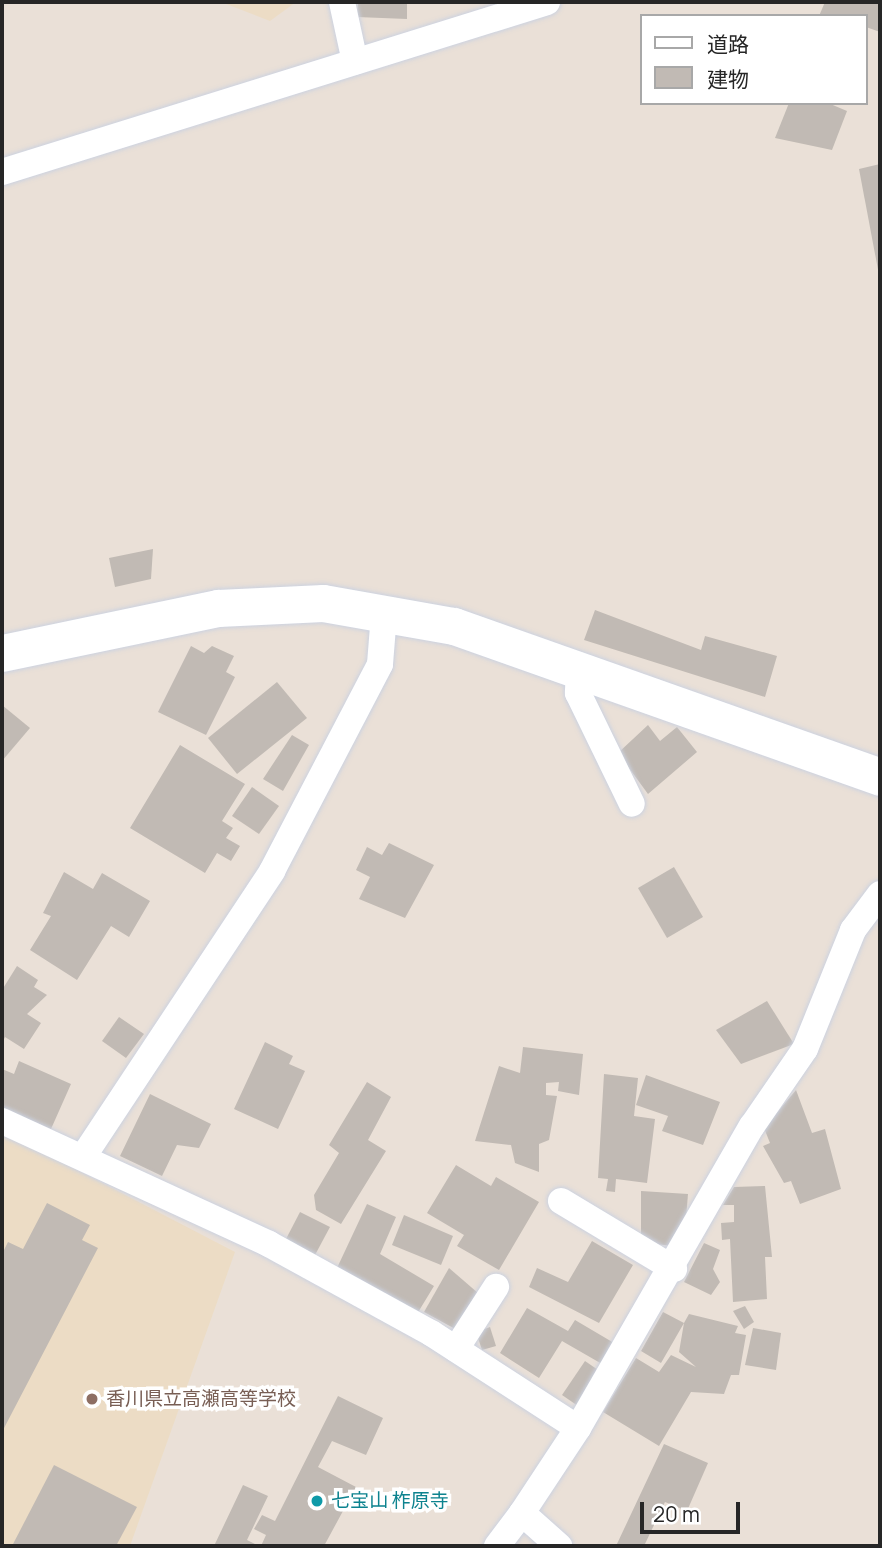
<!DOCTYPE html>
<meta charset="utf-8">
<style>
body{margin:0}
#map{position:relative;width:882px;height:1548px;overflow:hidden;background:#eae0d7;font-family:Manrope,"Noto Sans JP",sans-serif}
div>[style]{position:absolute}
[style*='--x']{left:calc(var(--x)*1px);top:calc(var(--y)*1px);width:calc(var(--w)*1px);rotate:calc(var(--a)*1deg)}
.education>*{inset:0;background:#ecdcc5}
.building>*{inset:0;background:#c1bab4}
.roads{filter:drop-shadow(0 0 2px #ccd2e0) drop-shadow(0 0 2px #ccd2e0)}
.street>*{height:26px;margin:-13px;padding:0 13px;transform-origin:13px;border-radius:13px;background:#fff}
.secondary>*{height:37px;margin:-18.5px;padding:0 18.5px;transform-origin:18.5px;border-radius:18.5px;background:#fff}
.dots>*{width:19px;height:19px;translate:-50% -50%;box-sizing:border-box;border:4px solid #fff;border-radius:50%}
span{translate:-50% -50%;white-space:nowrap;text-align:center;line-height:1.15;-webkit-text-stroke:7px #fff;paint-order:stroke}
.education-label{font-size:19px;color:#785e54}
.left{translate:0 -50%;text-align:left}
.culture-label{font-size:19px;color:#0d838f}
.frame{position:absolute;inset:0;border:4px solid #262626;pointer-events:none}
.legend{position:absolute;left:640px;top:14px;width:228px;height:91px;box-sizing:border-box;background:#fff;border:2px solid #a8a8a8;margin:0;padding:9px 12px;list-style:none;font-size:21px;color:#262626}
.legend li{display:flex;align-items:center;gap:14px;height:35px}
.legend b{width:35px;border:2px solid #a8a8a8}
.scale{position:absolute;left:640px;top:1502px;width:100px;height:32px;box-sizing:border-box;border:4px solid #262626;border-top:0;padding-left:9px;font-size:21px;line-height:24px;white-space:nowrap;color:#262626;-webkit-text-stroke:5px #fff;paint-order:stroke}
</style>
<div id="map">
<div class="education">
<i style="clip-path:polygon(221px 2px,296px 2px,270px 21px)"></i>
<i style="clip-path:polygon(2px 1131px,235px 1252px,130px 1546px,2px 1546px)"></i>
</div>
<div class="building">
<i style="clip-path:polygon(358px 2px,407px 2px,407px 19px,357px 17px)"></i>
<i style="clip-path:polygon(825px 2px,880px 2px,880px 32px,866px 27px,866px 16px,819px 16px)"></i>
<i style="clip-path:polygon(789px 103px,828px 103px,847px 111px,832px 150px,775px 138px)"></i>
<i style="clip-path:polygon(880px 164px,880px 275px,879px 275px,859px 169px)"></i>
<i style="clip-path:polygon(153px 549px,151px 579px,115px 587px,109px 558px)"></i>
<i style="clip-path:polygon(595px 610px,701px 650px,705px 636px,777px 656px,765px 697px,584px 640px)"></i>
<i style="clip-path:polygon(191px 646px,204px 653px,212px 646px,234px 656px,226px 672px,235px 677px,206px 735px,158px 712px)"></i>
<i style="clip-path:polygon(277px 682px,307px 718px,237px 774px,208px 738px)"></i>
<i style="clip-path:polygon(2px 705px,30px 728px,2px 761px)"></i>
<i style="clip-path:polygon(648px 725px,660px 741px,677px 727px,697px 752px,648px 794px,618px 753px)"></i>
<i style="clip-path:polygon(292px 735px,309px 745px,283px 791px,263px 779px)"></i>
<i style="clip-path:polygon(180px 745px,245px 784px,222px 821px,233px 828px,226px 838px,240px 846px,231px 861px,217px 853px,205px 873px,130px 828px)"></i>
<i style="clip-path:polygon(252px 787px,279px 806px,259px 834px,232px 816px)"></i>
<i style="clip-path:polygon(389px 843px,434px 865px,405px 918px,359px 899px,370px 877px,356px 870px,367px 847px,382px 855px)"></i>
<i style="clip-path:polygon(674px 867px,703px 917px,667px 938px,638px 888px)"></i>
<i style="clip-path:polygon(64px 872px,93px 889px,102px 873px,150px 901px,129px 937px,111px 926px,77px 980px,30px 950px,51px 916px,43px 913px)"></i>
<i style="clip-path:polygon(17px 966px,38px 980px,34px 987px,47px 995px,27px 1014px,41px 1023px,24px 1049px,5px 1037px,2px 1043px,2px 990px)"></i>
<i style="clip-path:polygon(767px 1001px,794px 1044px,741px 1064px,716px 1030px)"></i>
<i style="clip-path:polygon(119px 1017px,144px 1034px,126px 1058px,102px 1041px)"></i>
<i style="clip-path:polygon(265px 1042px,293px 1056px,289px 1064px,305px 1071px,278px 1129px,234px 1109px)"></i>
<i style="clip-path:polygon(523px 1047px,583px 1054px,579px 1095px,558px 1091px,559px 1082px,546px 1083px,546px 1095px,557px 1096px,549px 1140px,539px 1144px,539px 1172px,515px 1163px,511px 1145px,475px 1141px,499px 1066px,520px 1073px)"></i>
<i style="clip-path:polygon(19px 1061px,71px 1084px,51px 1129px,2px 1108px,2px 1069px,14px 1074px)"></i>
<i style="clip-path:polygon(604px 1074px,638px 1078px,634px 1116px,655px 1119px,647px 1183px,616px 1179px,615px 1192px,606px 1191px,608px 1179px,598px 1178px)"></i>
<i style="clip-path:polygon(646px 1075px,720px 1102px,703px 1145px,662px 1131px,668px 1116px,636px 1105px)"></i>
<i style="clip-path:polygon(367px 1082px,391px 1097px,368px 1140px,386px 1151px,341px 1224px,316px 1210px,314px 1195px,339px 1153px,329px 1145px)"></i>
<i style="clip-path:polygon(796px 1090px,812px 1133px,825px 1129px,841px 1189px,800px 1204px,791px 1181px,784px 1183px,763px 1146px,770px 1143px,764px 1128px)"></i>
<i style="clip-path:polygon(150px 1094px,211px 1124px,199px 1148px,177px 1145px,162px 1176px,120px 1156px)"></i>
<i style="clip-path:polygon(456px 1165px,491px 1186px,496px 1177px,539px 1202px,499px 1270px,457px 1246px,464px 1235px,427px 1213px)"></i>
<i style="clip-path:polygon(765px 1186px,772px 1257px,765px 1257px,767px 1299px,733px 1302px,730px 1239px,722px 1240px,721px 1223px,734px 1222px,734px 1205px,723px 1205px,734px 1187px)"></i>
<i style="clip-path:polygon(641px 1191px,688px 1194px,685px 1232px,676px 1246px,641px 1243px)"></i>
<i style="clip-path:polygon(47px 1203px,90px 1225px,82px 1240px,98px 1248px,2px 1432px,2px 1254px,8px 1242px,23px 1249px)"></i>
<i style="clip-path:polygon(367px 1204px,396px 1217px,380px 1254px,434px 1286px,417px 1314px,337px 1268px)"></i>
<i style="clip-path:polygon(300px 1212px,330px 1227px,315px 1255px,286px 1239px)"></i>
<i style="clip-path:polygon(404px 1215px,453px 1236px,441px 1265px,392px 1245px)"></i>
<i style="clip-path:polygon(592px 1241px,633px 1265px,599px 1323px,529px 1287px,537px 1268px,568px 1282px)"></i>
<i style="clip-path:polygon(704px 1243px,720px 1250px,713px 1269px,720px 1282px,711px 1295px,684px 1282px)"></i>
<i style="clip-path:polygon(449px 1268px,478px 1293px,457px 1330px,424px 1312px)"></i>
<i style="clip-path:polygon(745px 1306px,754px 1322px,744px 1329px,733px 1311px)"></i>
<i style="clip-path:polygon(527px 1308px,568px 1331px,575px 1320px,614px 1343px,602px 1364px,562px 1341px,539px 1378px,500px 1353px)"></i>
<i style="clip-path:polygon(663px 1312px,684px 1323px,689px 1314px,738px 1326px,735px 1333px,746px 1335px,739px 1375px,731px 1375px,724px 1394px,691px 1392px,659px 1446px,603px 1412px,636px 1358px,659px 1372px,671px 1355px,696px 1367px,679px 1352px,684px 1323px,661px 1363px,641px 1351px)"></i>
<i style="clip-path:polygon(490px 1327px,496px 1346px,482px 1350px,476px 1332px)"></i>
<i style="clip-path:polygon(753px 1328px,781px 1333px,776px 1370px,745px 1365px)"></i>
<i style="clip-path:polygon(585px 1361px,601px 1372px,578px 1406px,562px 1395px)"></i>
<i style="clip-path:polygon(338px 1396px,383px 1418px,366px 1455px,332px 1441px,318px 1467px,356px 1487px,324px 1546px,261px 1546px,266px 1535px,254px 1529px,262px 1515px,275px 1521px)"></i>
<i style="clip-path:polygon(664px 1444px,708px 1463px,687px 1511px,665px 1502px,644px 1546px,616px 1546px)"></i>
<i style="clip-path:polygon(54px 1465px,137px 1507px,116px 1546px,12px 1546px)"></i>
<i style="clip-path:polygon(243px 1485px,268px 1496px,247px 1540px,259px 1546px,214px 1546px)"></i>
</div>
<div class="roads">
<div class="street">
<i style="--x:342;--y:2;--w:61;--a:77.8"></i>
<i style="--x:2;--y:172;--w:571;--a:-17.32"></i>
<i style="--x:579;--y:671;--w:22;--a:93"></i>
<i style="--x:578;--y:693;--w:123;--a:64.1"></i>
<i style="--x:2;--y:1121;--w:294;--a:24.7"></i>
<i style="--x:269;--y:1244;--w:185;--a:28.8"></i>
<i style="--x:431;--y:1333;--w:175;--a:32.9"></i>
<i style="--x:578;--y:1428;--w:102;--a:123.4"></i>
<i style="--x:522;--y:1513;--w:50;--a:41.7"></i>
<i style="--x:83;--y:1157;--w:343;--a:-56.5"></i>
<i style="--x:272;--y:871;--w:233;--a:-62.4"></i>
<i style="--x:380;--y:664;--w:50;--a:-85.4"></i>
<i style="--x:561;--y:1201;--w:132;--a:31"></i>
<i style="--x:456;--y:1349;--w:74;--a:-57.2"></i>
<i style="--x:578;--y:1428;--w:349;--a:-60.1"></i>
<i style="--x:752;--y:1126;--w:93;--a:-55.5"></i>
<i style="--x:805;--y:1049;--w:128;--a:-68"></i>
<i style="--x:853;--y:930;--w:45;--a:-53.1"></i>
<i style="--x:497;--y:1546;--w:41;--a:-52.9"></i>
</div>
<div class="secondary">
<i style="--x:2;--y:653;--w:221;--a:-11.8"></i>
<i style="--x:218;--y:608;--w:105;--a:-2.7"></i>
<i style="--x:323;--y:603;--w:133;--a:10"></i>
<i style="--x:454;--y:626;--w:452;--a:19.5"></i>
</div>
</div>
<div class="dots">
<i style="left:92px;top:1399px;background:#8d6e63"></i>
<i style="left:317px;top:1501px;background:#0f9aa8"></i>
</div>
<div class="education-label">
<span class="left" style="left:106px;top:1399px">香川県立高瀬高等学校</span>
</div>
<div class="culture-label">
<span class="left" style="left:331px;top:1501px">七宝山 柞原寺</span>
</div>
<div class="frame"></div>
<ul class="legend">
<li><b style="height:9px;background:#fff"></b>道路</li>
<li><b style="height:19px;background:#c1bab4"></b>建物</li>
</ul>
<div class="scale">20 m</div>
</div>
